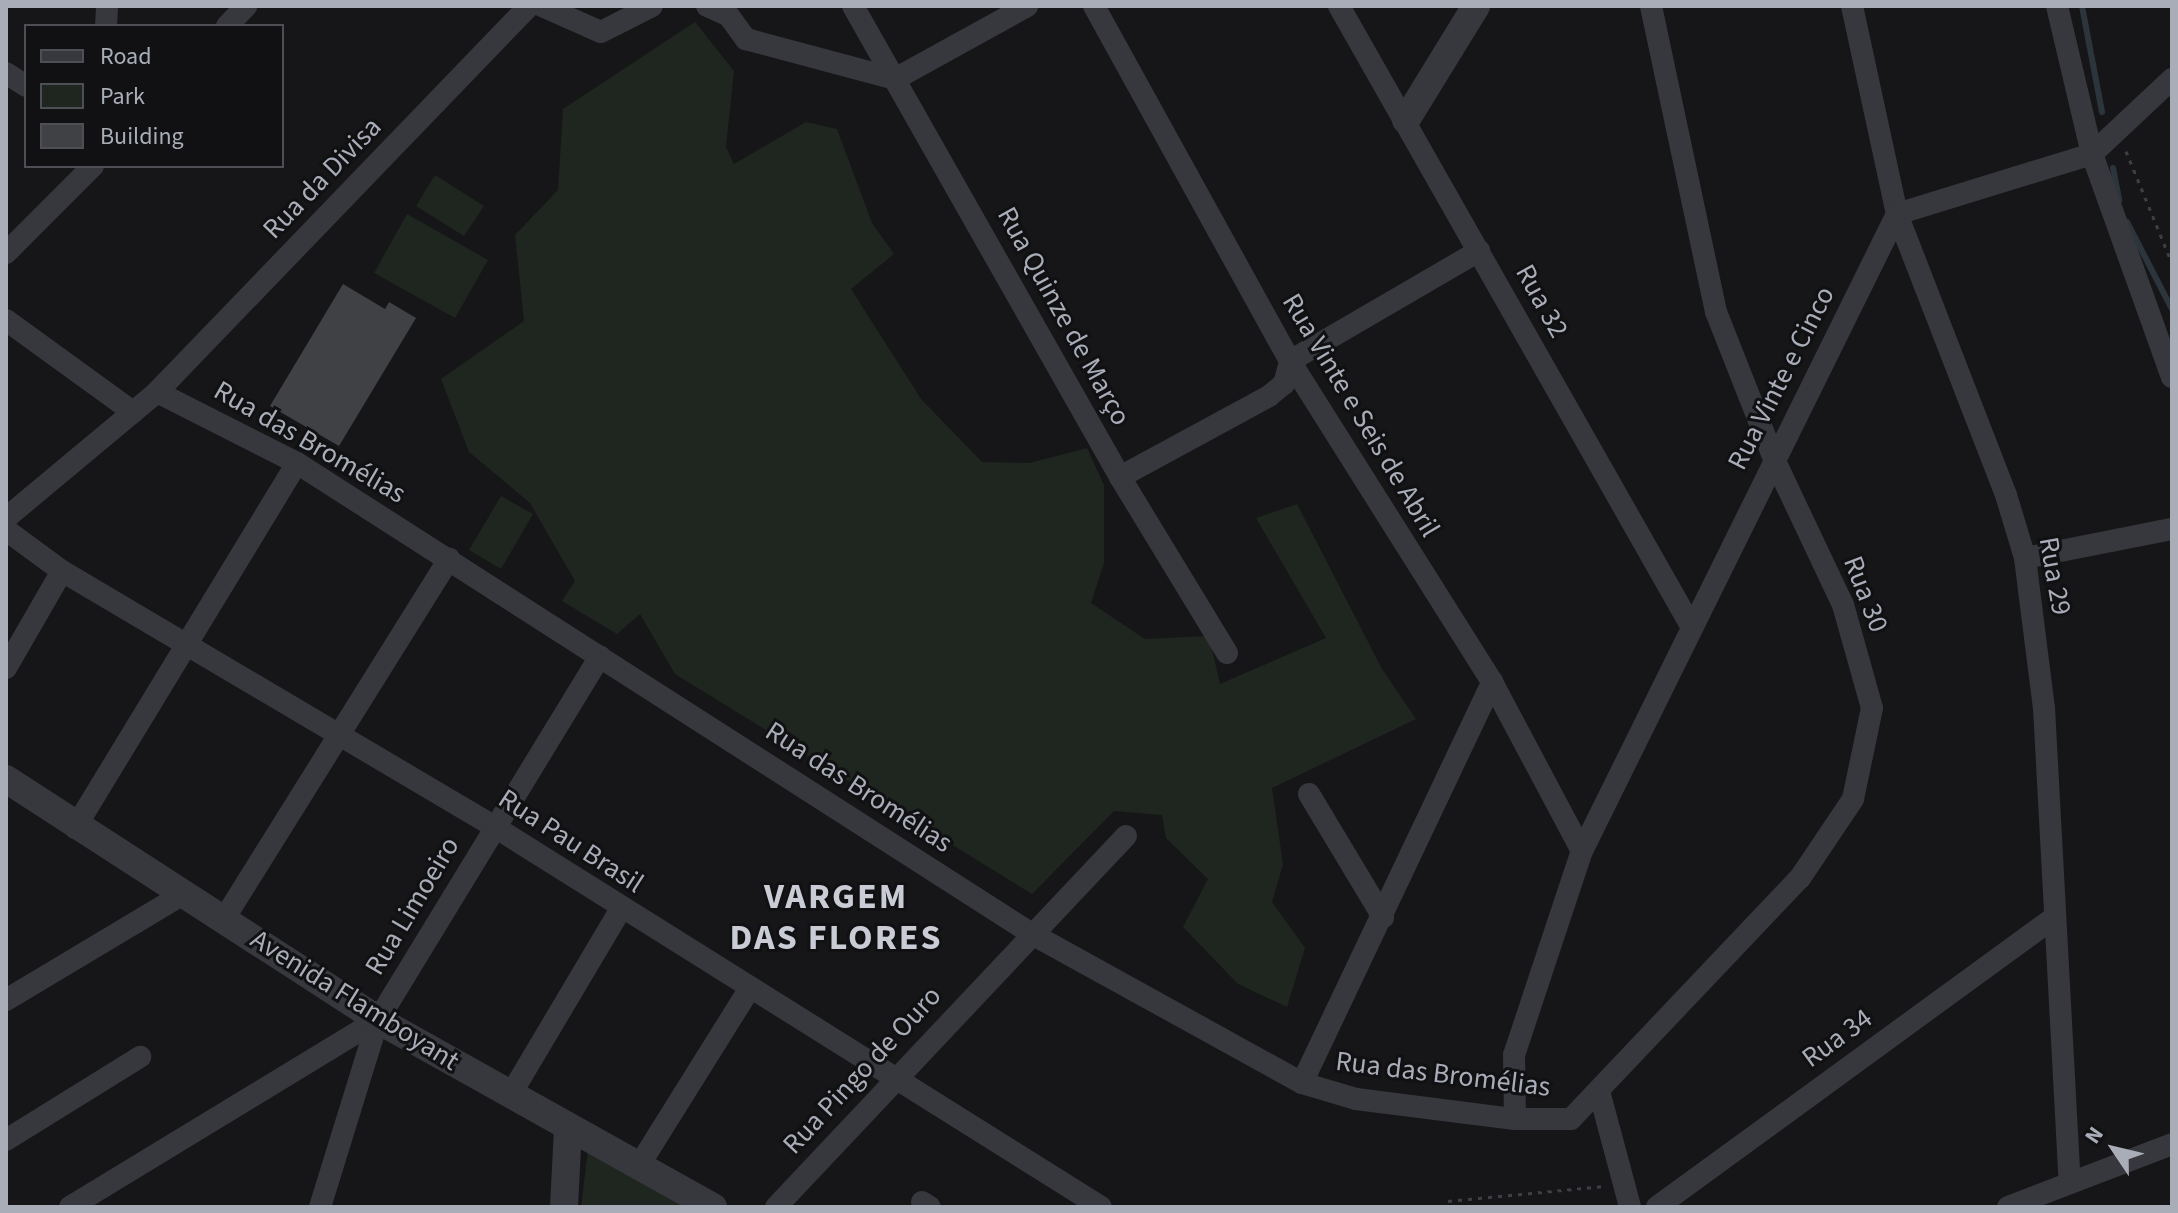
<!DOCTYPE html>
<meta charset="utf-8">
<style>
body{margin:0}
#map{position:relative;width:2178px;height:1213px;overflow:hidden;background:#161618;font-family:"Source Sans 3",sans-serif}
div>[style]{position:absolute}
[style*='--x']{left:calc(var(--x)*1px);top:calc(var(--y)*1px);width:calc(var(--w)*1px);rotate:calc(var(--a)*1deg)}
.green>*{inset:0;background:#1e261f}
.stream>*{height:6px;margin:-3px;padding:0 3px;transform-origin:3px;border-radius:3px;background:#2c353c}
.building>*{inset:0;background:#404145}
.path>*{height:3px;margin-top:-1.5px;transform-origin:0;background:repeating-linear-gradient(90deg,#3d3f44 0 4px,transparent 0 10px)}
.minor>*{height:22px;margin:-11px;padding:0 11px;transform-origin:11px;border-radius:11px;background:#37383d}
.tertiary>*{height:28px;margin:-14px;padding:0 14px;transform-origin:14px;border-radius:14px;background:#37383d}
span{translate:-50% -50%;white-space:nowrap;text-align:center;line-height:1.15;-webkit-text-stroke:6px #111113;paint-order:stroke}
.street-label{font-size:28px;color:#a8adb8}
.district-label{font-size:36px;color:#c9ccd4;font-weight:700;letter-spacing:2px}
.frame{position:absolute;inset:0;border:8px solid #a8adb8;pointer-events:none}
.legend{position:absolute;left:24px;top:24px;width:260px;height:144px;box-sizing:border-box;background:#111113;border:2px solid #4d4f55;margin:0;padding:10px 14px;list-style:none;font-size:24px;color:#a8adb8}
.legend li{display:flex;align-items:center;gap:16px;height:40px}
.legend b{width:40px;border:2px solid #4d4f55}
.north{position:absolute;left:2074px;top:1109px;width:80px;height:80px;-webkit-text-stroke:6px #111113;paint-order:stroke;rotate:305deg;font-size:22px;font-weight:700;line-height:32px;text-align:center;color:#a8adb8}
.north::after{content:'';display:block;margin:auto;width:28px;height:36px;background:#a8adb8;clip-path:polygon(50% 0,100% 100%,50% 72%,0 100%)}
</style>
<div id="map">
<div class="green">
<i style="clip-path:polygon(695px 22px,734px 71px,726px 147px,734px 164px,806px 122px,837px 129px,872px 223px,894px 254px,851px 289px,921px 399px,982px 462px,1030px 463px,1087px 448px,1104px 485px,1104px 563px,1091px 603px,1145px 639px,1209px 636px,1220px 684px,1326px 638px,1256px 518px,1297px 504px,1382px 669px,1416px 719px,1272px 788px,1283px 864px,1272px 902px,1305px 948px,1287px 1007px,1238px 984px,1183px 927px,1208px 879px,1166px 838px,1162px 815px,1114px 811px,1032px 894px,675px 674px,640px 614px,617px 634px,562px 601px,575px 581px,530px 503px,469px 452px,441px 379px,524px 321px,515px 235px,558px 190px,563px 109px)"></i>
<i style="clip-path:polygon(435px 175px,484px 206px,464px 236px,416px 206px)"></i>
<i style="clip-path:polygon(407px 214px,488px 260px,455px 318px,374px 273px)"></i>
<i style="clip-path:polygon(501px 496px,533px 514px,501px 569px,469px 550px)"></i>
<i style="clip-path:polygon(588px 1149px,688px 1207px,581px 1207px)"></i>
</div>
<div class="stream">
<i style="--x:2082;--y:6;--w:108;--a:79.3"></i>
<i style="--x:2113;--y:168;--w:33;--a:79"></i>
<i style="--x:2127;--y:222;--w:98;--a:62.7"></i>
</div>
<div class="building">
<i style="clip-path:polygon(343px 284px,385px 309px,389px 302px,416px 318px,339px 446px,270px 406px)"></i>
</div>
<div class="path">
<i style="--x:2126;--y:151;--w:121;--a:67.7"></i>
<i style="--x:1448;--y:1201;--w:157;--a:-5.5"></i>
</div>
<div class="minor">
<i style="--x:542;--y:6;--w:64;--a:23.8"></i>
<i style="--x:601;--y:32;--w:57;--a:-27"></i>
<i style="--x:707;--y:6;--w:24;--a:24"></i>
<i style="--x:729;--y:16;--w:29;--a:54"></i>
<i style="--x:746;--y:39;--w:154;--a:15"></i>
<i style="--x:895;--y:79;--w:151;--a:-28.9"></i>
<i style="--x:853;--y:6;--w:541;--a:60.45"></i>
<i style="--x:1120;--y:477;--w:206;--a:58.7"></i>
<i style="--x:1094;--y:6;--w:406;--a:61.1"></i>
<i style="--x:1290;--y:361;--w:379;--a:57.8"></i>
<i style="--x:1492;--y:682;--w:191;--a:62"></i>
<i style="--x:1339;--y:6;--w:713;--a:60.41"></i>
<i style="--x:1852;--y:6;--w:213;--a:77.8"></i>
<i style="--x:1897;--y:214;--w:301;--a:68.8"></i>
<i style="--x:2006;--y:495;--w:66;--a:73.2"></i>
<i style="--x:2025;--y:558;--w:151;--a:82.8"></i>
<i style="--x:2044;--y:708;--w:475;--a:86.9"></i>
<i style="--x:2057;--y:6;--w:152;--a:76.7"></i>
<i style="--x:2092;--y:154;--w:237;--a:70.3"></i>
<i style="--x:106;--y:26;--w:20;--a:-87"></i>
<i style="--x:227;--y:26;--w:28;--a:-46"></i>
<i style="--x:6;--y:73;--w:24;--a:33"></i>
<i style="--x:6;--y:253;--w:123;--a:-45"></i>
<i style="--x:6;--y:320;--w:157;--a:35.9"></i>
<i style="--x:157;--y:392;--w:157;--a:26.9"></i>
<i style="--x:297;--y:463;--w:873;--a:32.65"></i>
<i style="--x:1032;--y:934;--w:308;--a:28.9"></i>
<i style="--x:1302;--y:1083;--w:56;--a:16.5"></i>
<i style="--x:1356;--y:1099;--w:160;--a:7.2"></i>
<i style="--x:1515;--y:1119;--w:56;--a:0"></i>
<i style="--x:1571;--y:1119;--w:332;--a:-46.5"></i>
<i style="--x:1800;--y:878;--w:95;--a:-56.1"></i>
<i style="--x:1853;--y:799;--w:93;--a:-78.2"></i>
<i style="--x:1872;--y:708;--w:107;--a:-105.7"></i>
<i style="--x:1843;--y:605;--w:161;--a:-115.3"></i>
<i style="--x:1774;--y:459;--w:158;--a:-111.5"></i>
<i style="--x:1716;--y:312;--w:313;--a:-102"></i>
<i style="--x:1120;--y:477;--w:170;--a:-28.5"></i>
<i style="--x:1269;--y:396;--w:19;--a:-39"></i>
<i style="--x:1284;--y:384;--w:24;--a:-75"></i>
<i style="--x:1290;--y:361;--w:219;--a:-30.2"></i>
<i style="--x:6;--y:518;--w:197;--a:-39.8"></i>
<i style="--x:157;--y:392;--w:536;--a:-46.06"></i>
<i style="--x:6;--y:530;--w:69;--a:36.2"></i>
<i style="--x:62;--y:571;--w:503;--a:30.59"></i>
<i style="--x:495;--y:827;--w:715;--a:32.09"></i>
<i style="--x:2025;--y:558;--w:150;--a:-11.2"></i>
<i style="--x:6;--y:668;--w:112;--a:-60"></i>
<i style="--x:1309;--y:794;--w:144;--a:59"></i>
<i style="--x:75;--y:828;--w:427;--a:-58.7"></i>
<i style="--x:224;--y:919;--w:425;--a:-58"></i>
<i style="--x:6;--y:1000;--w:206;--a:-30.9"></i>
<i style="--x:1302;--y:1083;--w:444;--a:-64.6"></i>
<i style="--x:1599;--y:1091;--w:120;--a:75"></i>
<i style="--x:511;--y:1094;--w:215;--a:-59.3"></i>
<i style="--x:1515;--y:1119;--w:64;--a:-90.9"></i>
<i style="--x:1514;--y:1055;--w:215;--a:-71.6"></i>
<i style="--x:1582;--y:851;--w:711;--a:-63.69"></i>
<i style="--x:1897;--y:214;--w:204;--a:-17.1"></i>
<i style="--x:2092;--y:154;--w:110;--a:-43.2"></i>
<i style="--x:6;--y:1140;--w:158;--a:-31.8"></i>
<i style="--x:640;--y:1164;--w:208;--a:-58"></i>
<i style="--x:922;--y:1202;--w:9;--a:32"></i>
<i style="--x:70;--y:1207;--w:360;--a:-31.3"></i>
<i style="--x:320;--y:1207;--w:196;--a:-72.8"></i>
<i style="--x:378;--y:1020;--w:426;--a:-58.6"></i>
<i style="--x:776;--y:1207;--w:510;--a:-46.67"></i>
<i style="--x:1657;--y:1207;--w:490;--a:-36.1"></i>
<i style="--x:2008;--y:1207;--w:176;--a:-21"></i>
</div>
<div class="tertiary">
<i style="--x:1406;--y:120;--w:134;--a:-58.4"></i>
<i style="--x:6;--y:779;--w:443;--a:32.9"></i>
<i style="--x:378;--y:1020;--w:384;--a:29.2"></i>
<i style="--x:564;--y:1207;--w:80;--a:-87.1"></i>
</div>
<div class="street-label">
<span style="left:322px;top:178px;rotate:-46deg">Rua da Divisa</span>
<span style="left:1542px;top:301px;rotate:61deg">Rua 32</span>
<span style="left:1064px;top:316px;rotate:61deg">Rua Quinze de Março</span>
<span style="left:1781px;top:378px;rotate:-63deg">Rua Vinte e Cinco</span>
<span style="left:1361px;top:415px;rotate:59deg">Rua Vinte e Seis de Abril</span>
<span style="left:310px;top:442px;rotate:30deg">Rua das Bromélias</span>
<span style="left:2055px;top:576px;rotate:80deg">Rua 29</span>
<span style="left:1866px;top:594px;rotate:69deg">Rua 30</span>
<span style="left:859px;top:787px;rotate:33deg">Rua das Bromélias</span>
<span style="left:571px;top:841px;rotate:33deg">Rua Pau Brasil</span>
<span style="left:412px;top:906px;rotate:-59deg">Rua Limoeiro</span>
<span style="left:355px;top:1000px;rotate:32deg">Avenida Flamboyant</span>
<span style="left:1837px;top:1038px;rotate:-36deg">Rua 34</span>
<span style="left:862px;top:1070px;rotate:-47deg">Rua Pingo de Ouro</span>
<span style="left:1443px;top:1074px;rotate:7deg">Rua das Bromélias</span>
</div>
<div class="district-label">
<span style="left:836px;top:917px">VARGEM<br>DAS FLORES</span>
</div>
<div class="frame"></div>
<ul class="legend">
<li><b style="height:10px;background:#37383d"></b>Road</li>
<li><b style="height:22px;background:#1e261f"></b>Park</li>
<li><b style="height:22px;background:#404145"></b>Building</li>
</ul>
<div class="north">N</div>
</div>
